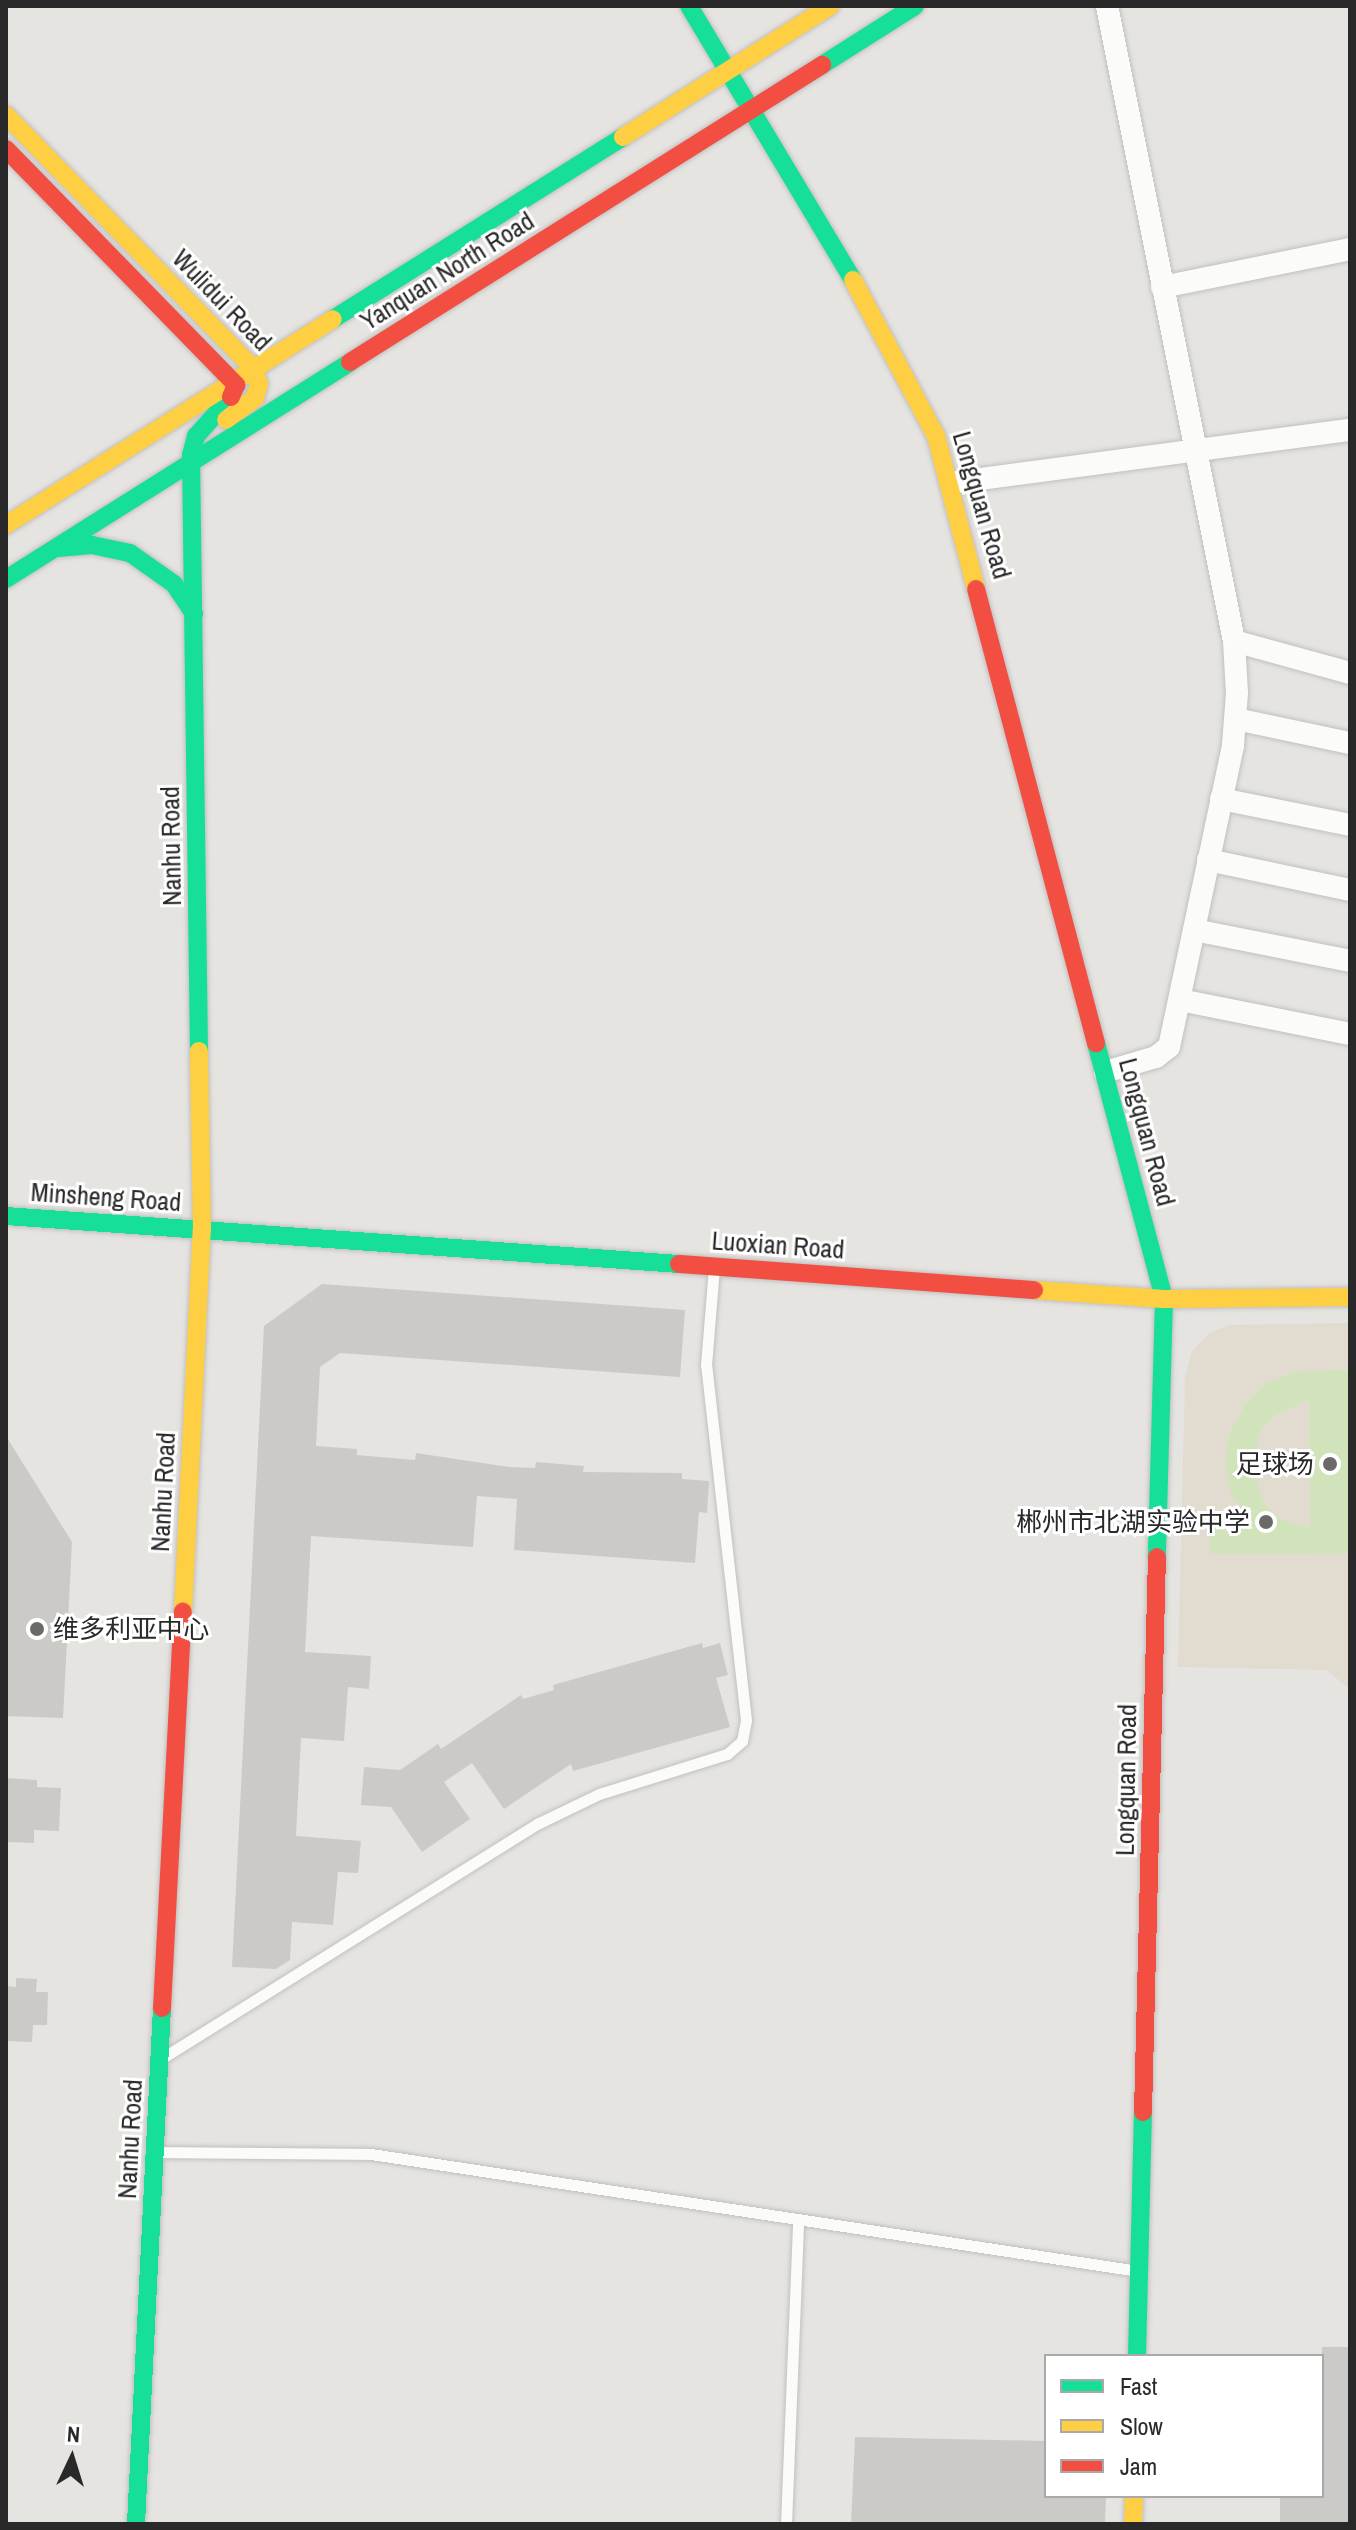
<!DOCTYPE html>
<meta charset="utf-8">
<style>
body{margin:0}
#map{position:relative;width:1356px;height:2530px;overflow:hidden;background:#e6e4e0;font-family:"Archivo Narrow","Noto Sans SC",sans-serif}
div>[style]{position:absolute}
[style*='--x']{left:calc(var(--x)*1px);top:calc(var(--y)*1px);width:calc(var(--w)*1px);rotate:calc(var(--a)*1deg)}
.education>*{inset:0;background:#e1dccf}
.pitch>*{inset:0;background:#d1e3ba}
.building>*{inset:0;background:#cbcac7}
.roads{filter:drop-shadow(0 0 2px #c1c0c1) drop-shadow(0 0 2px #c1c0c1)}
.lane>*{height:11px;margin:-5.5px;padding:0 5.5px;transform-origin:5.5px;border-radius:5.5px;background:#fbfbfa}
.street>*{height:22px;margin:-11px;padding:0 11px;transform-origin:11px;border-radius:11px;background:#fbfbfa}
.fast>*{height:18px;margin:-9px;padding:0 9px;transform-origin:9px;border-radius:9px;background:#16e098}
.slow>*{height:18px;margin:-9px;padding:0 9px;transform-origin:9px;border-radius:9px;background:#ffcf43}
.jam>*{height:18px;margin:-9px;padding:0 9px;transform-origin:9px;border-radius:9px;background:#f24e42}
.dots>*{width:22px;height:22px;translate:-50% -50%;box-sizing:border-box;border:4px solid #fff;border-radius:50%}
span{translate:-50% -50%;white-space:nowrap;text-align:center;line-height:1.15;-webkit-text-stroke:6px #fff;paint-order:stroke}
.street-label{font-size:26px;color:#292929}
.poi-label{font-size:26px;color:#292929}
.right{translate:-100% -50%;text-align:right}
.left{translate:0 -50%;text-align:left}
.frame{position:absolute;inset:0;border:8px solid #292929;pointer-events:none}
.legend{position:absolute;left:1044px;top:2354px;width:280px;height:144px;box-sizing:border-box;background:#fff;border:2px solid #a9a9a9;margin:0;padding:10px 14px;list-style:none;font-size:24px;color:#292929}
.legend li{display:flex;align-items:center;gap:16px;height:40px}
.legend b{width:40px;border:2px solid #a9a9a9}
.north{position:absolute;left:32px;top:2418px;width:80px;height:80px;-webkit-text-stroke:6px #fff;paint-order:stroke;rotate:4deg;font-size:22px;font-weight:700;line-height:32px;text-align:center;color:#292929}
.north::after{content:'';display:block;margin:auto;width:28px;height:36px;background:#292929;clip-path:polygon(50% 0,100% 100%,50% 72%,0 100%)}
</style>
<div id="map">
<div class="education">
<i style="clip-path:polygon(1350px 1323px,1350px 1690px,1327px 1670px,1178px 1667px,1185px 1377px,1192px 1351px,1209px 1333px,1229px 1325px)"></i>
</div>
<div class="pitch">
<i style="clip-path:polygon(evenodd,1350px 1370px,1350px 1553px,1210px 1554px,1210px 1526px,1252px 1524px,1230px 1492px,1225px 1462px,1230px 1432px,1244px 1406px,1266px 1384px,1294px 1372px,1350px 1370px,1308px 1400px,1309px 1400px,1310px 1528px,1280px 1519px,1265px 1505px,1251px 1468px,1261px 1431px,1273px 1416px,1308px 1400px)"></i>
</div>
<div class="building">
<i style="clip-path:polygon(322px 1284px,685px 1310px,680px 1377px,340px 1353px,320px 1367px,316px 1446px,357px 1449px,357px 1455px,415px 1460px,416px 1453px,509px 1467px,535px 1468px,536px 1462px,584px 1466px,583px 1472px,682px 1473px,682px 1479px,709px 1481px,707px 1513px,699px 1512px,695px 1563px,514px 1550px,517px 1499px,477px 1496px,473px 1547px,311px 1536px,305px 1652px,371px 1656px,369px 1689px,348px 1687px,344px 1741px,301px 1738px,296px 1836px,361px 1841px,358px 1873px,338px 1872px,333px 1925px,292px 1922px,290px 1960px,276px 1969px,232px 1967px,264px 1326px)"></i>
<i style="clip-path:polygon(6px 1436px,72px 1542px,63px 1718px,6px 1716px)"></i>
<i style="clip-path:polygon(702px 1643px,703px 1648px,720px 1643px,728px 1675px,716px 1678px,730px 1727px,573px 1771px,571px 1764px,504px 1809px,472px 1763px,444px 1782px,470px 1819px,422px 1852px,391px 1807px,361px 1805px,364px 1767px,400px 1770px,438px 1744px,441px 1749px,521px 1695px,523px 1699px,554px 1690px,553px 1685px)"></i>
<i style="clip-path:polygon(6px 1778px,37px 1780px,37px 1787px,61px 1788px,59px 1831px,34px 1830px,34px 1843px,6px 1842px)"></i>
<i style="clip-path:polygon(16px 1978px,37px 1979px,36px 1992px,48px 1992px,47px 2025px,33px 2025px,32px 2042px,6px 2041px,6px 1986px,16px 1987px)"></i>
<i style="clip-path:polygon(1322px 2347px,1350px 2347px,1350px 2524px,1280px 2524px,1280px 2496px,1322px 2496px)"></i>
<i style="clip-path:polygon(855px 2437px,1046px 2441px,1046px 2496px,1106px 2496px,1105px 2524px,851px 2524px)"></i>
</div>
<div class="roads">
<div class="lane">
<i style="--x:164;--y:2057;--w:442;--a:-32"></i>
<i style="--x:539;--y:1823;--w:67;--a:-25.8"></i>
<i style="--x:599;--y:1794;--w:134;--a:-17.4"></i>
<i style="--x:727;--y:1754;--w:20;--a:-41"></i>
<i style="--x:742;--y:1741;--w:21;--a:-79"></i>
<i style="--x:746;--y:1720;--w:357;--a:-96.4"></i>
<i style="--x:706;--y:1365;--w:97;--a:-85.3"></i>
<i style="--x:156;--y:2152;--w:215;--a:0.5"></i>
<i style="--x:371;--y:2154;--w:776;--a:8.67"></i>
<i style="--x:786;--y:2524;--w:305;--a:-87.7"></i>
</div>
<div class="street">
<i style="--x:1162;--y:287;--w:192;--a:-11.4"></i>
<i style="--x:951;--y:483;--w:403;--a:-7.6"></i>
<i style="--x:1234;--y:641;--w:120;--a:15.4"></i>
<i style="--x:1236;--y:719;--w:116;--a:11.9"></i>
<i style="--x:1221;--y:799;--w:132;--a:11.4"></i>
<i style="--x:1208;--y:860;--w:145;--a:11.9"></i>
<i style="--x:1194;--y:930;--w:159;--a:11.2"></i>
<i style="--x:1180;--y:1000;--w:173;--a:11.3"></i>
<i style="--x:1105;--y:1072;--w:53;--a:-16.4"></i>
<i style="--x:1156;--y:1057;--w:16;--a:-38"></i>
<i style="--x:1169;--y:1047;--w:309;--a:-78"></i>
<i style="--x:1233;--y:745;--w:52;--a:-85.6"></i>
<i style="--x:1237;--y:693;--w:52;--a:-93.3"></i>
<i style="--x:1234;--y:641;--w:648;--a:-101.31"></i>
</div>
<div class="fast">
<i style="--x:689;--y:6;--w:319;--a:59.1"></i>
<i style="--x:822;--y:65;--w:110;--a:-32.4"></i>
<i style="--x:333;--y:319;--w:342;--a:-32.1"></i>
<i style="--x:58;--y:548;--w:34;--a:-5"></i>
<i style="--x:92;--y:545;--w:39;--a:12"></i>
<i style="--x:130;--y:553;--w:54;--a:35.2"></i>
<i style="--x:174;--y:584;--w:36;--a:56"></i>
<i style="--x:6;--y:579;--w:407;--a:-32.2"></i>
<i style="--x:1096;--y:1043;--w:265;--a:75.1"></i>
<i style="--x:1164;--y:1299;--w:258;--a:91.6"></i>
<i style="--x:199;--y:1051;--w:596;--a:-90.77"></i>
<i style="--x:191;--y:455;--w:20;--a:-75"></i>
<i style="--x:196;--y:436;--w:52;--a:-48.1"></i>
<i style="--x:6;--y:1216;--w:675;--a:4.08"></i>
<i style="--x:1137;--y:2356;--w:244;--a:-88.6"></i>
<i style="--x:136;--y:2524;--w:517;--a:-87.12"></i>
</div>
<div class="slow">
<i style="--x:6;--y:115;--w:355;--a:45.7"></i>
<i style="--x:254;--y:369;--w:16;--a:72"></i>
<i style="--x:259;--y:384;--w:15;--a:106"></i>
<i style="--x:255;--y:398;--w:36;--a:143"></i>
<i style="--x:623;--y:137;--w:245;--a:-32.3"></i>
<i style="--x:853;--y:280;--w:177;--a:62"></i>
<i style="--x:936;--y:436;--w:158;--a:75.3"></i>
<i style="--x:6;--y:525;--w:386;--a:-32.2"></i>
<i style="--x:1034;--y:1290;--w:130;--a:4"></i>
<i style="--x:1164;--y:1299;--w:186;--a:-0.6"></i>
<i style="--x:183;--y:1612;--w:382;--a:-87.2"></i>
<i style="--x:202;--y:1230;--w:179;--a:-91"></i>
<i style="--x:1133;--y:2524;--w:28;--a:-88"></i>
</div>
<div class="jam">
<i style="--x:6;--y:149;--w:330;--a:45.7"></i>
<i style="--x:236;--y:385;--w:13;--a:113"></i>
<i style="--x:350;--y:362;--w:558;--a:-32.18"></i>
<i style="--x:976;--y:589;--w:470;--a:75.2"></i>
<i style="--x:679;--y:1264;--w:356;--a:4.2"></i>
<i style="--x:162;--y:2008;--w:397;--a:-87"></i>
<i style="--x:1143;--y:2112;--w:555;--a:-88.56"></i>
</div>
</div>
<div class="dots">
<i style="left:1330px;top:1464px;background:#6b6a69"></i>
<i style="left:1266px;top:1522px;background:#6b6a69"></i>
<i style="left:37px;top:1629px;background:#6b6a69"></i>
</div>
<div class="street-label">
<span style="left:447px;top:271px;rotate:-32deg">Yanquan North Road</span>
<span style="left:222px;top:300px;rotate:46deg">Wulidui Road</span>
<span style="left:982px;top:505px;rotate:74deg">Longquan Road</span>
<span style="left:171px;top:846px;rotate:-91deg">Nanhu Road</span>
<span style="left:1147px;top:1132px;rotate:75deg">Longquan Road</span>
<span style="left:106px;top:1197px;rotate:4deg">Minsheng Road</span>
<span style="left:778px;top:1245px;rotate:4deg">Luoxian Road</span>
<span style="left:163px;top:1492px;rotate:-87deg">Nanhu Road</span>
<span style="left:1126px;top:1780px;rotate:-89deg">Longquan Road</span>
<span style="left:130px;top:2139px;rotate:-87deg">Nanhu Road</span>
</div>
<div class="poi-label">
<span class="right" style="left:1314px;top:1464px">足球场</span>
<span class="right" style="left:1250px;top:1522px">郴州市北湖实验中学</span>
<span class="left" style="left:53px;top:1629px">维多利亚中心</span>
</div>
<div class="frame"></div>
<ul class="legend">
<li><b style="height:10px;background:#16e098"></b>Fast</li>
<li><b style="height:10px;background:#ffcf43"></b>Slow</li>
<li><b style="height:10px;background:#f24e42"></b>Jam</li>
</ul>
<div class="north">N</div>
</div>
